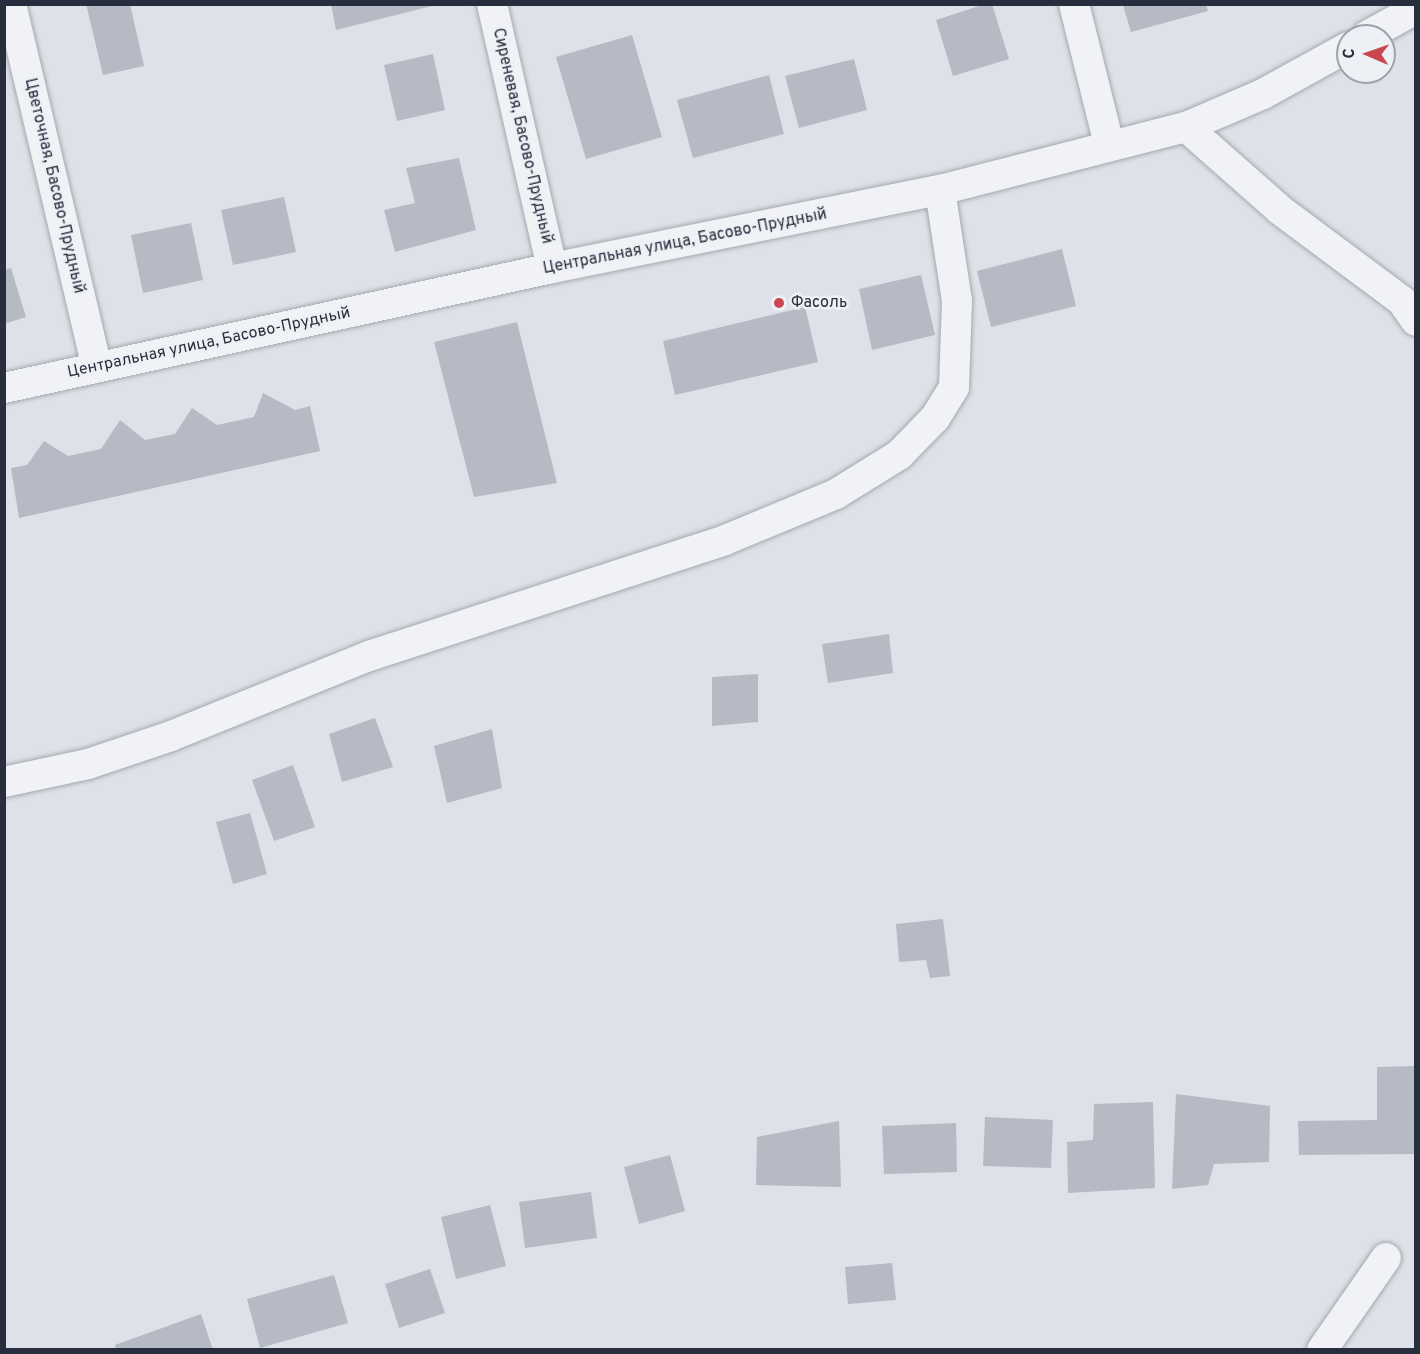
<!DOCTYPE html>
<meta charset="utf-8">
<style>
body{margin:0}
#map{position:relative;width:1420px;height:1354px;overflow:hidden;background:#dee1e7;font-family:Overpass,sans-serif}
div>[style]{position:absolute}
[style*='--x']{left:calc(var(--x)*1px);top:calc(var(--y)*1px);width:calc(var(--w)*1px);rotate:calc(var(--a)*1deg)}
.building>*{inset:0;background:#b6bac4}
.roads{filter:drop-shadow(0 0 2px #a4a8b1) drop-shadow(0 0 2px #a4a8b1)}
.minor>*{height:30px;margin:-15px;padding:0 15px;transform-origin:15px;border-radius:15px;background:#f1f2f6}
.dots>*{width:16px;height:16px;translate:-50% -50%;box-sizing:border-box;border:3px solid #edf0f5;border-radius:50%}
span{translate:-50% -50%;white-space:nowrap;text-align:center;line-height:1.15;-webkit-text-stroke:5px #edf0f5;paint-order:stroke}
.street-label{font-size:16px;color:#282e3d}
.poi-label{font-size:16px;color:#282e3d}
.left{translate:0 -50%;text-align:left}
.frame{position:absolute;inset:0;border:6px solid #282e3d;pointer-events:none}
.north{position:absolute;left:1336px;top:24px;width:60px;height:60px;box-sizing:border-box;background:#edf0f5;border:2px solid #9ea2ab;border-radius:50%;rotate:272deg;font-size:16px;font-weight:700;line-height:24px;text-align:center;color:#282e3d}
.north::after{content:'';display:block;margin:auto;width:21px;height:27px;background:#c94751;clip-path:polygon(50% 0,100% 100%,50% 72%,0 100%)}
</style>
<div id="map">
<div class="building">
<i style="clip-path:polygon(86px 4px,130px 4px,144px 66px,103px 75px)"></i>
<i style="clip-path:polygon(331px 4px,436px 4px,436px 5px,336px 30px)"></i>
<i style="clip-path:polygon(985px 4px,992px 4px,1009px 59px,953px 76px,936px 20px)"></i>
<i style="clip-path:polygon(1123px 5px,1206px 5px,1208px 11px,1131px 32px)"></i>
<i style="clip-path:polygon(632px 35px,662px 137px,586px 159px,556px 57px)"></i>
<i style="clip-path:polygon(433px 54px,445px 110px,397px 121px,384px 65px)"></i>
<i style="clip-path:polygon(854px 59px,867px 110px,799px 128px,785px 76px)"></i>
<i style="clip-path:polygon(769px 75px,784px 134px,693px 158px,677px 100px)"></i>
<i style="clip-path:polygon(459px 158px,476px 230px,395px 252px,384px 210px,415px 203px,406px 168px)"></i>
<i style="clip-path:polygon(284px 197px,296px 252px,233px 265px,221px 210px)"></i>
<i style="clip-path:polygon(191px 223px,203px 280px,143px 293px,131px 235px)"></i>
<i style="clip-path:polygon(1062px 249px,1076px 306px,991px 327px,977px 271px)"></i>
<i style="clip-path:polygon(11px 268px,26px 317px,4px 324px,4px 270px)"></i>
<i style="clip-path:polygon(921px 275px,935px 335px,872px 350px,859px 289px)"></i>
<i style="clip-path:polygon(805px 307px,818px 362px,675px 395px,663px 341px)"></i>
<i style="clip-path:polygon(517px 322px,557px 483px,474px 497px,434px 342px)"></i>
<i style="clip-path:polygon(263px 393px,295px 410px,310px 406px,320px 451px,19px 518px,11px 468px,27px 465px,44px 441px,68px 456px,101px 449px,120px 420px,145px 440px,175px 434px,192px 408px,217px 425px,254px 417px)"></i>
<i style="clip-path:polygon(889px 634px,893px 673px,828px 683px,822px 644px)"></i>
<i style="clip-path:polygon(758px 674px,758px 722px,712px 726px,712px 677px)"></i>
<i style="clip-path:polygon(375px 718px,393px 767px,342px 782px,329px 734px)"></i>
<i style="clip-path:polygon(492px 729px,502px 788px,447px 803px,434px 746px)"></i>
<i style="clip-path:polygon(293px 765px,315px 827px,274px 841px,252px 780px)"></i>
<i style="clip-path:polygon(250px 813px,267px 874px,233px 884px,216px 822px)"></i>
<i style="clip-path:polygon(943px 919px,950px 976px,930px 978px,926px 960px,899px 962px,896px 924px)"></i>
<i style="clip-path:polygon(1416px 1066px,1416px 1154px,1299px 1155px,1298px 1121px,1377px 1120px,1377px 1067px)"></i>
<i style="clip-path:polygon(1176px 1094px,1270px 1106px,1269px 1162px,1214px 1164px,1208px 1185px,1172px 1189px)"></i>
<i style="clip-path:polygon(1153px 1102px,1155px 1188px,1068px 1193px,1067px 1142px,1093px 1140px,1094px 1104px)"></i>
<i style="clip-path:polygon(985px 1117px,1053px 1120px,1051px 1168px,983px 1166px)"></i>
<i style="clip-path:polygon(839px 1121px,841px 1187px,756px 1185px,757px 1137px)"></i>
<i style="clip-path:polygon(956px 1123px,957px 1172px,884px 1174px,882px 1126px)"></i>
<i style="clip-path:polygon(670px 1155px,685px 1211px,639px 1224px,624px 1167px)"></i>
<i style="clip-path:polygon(591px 1192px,597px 1238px,525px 1248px,519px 1202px)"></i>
<i style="clip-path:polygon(490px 1205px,506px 1266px,456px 1279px,441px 1217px)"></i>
<i style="clip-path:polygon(892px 1263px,896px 1300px,848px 1304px,845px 1267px)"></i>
<i style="clip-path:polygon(430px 1269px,445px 1313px,399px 1328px,385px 1284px)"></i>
<i style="clip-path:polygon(334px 1275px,348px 1323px,260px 1348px,247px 1299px)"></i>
<i style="clip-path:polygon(201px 1314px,213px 1350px,116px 1350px,115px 1345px)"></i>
</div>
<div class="roads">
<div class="minor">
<i style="--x:11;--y:4;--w:373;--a:76.7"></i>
<i style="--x:492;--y:4;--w:271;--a:77.2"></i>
<i style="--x:1074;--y:4;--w:144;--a:76"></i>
<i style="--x:1367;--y:36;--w:56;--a:-28.9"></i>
<i style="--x:1186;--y:127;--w:125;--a:41.4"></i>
<i style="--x:1280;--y:210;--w:152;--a:36.7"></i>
<i style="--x:1402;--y:301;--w:24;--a:55"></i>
<i style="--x:4;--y:388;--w:561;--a:-12.35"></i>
<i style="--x:552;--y:268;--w:396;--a:-11.4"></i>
<i style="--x:940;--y:190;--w:254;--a:-14.4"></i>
<i style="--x:1186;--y:127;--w:84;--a:-23.2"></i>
<i style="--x:1263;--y:94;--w:97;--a:-28.9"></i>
<i style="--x:4;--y:782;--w:86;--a:-12.1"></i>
<i style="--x:88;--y:764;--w:88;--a:-18.6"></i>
<i style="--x:171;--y:736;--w:214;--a:-22"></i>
<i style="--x:369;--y:656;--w:374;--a:-18"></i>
<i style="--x:725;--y:540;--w:120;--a:-22.5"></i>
<i style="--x:836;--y:494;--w:74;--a:-31.8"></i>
<i style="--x:899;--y:455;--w:52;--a:-45.8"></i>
<i style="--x:935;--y:418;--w:36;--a:-58"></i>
<i style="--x:954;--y:387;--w:86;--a:-88"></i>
<i style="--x:957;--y:301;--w:112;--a:-98.7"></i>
<i style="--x:1322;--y:1350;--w:112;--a:-55.2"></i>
</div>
</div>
<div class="dots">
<i style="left:779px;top:303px;background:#c94751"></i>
</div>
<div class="street-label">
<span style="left:522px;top:136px;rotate:77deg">Сиреневая, Басово-Прудный</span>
<span style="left:54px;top:186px;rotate:77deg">Цветочная, Басово-Прудный</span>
<span style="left:685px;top:242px;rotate:-11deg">Центральная улица, Басово-Прудный</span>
<span style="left:209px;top:343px;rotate:-12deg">Центральная улица, Басово-Прудный</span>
</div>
<div class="poi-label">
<span class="left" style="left:791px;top:303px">Фасоль</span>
</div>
<div class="frame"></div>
<div class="north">С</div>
</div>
